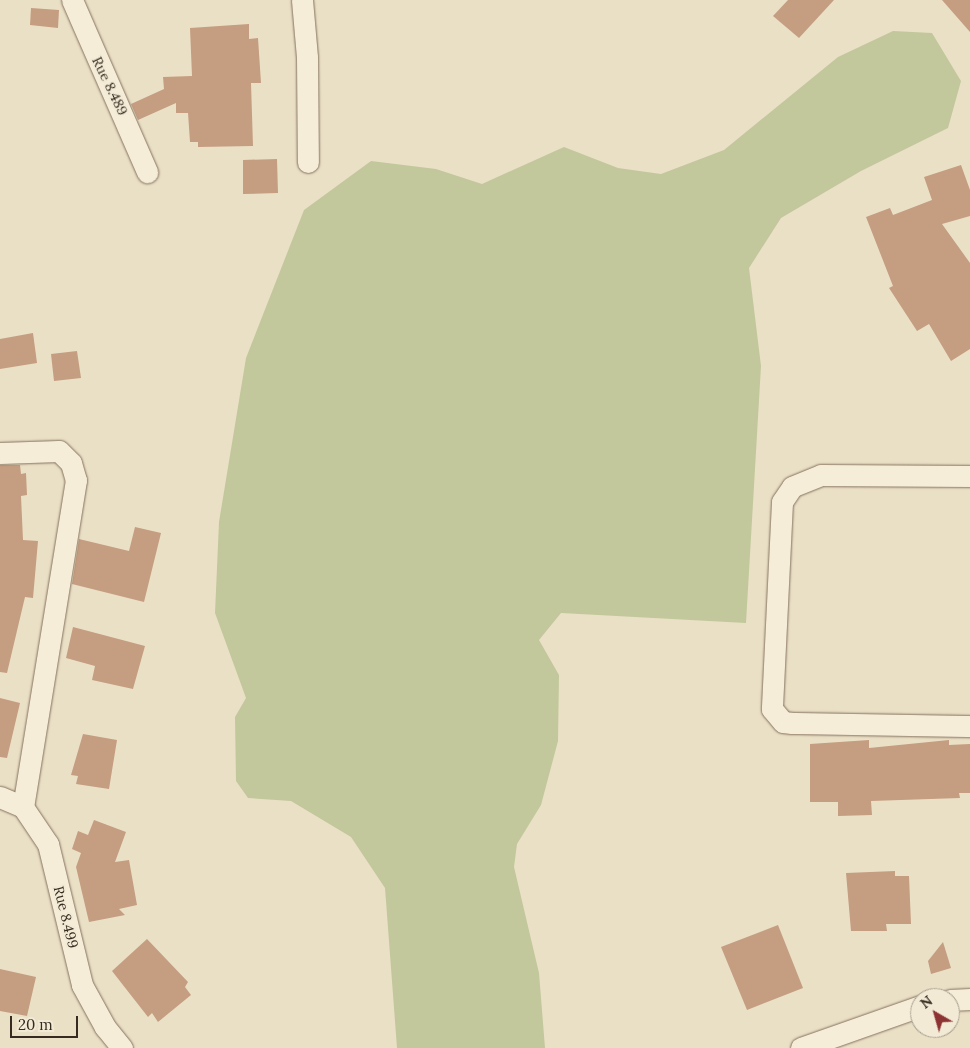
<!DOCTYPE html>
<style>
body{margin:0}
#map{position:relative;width:970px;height:1048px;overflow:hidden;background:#eae0c6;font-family:Lora,serif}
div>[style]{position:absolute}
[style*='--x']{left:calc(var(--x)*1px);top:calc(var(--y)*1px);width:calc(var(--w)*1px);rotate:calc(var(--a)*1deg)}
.green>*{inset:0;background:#c2c89b}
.building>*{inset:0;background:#c59d80}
.roads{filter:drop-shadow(0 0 1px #84725e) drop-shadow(0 0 1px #84725e)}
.street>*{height:21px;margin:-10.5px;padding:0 10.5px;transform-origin:10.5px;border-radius:10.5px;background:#f6edd9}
span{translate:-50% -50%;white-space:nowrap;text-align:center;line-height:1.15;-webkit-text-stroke:4px #f2ead5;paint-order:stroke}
.street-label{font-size:14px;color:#362b20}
.north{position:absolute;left:910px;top:988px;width:50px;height:50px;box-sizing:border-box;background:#f2ead5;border:1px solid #a79e8d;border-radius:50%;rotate:322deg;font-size:14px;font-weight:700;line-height:20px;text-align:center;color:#362b20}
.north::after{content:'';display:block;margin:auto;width:18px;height:22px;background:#8e3333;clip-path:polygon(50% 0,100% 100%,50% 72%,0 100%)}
.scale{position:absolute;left:10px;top:1016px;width:68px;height:22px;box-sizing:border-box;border:2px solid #362b20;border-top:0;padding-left:6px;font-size:15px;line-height:18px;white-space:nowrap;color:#362b20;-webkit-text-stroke:4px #f2ead5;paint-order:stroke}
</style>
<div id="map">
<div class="green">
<i style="clip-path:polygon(893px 31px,932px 33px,961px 81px,948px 128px,861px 171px,781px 218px,749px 268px,761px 366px,746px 623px,561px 613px,539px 640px,559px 675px,558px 741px,541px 805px,517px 844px,514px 867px,539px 973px,545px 1048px,397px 1048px,385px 888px,351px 837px,291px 801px,248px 798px,236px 781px,235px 717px,246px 698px,215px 613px,219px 522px,246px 358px,304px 210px,371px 161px,436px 169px,482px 184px,564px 147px,618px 168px,661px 174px,724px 150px,838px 57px)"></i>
</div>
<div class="building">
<i style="clip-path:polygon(788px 0,834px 0,799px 38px,773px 16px)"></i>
<i style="clip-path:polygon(942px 0,970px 0,970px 32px)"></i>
<i style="clip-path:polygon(31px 8px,59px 10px,58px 28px,30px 25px)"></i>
<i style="clip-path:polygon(249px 24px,249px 39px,258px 38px,261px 83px,251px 83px,253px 146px,198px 147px,198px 142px,190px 142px,188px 113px,176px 113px,176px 103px,138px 120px,131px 104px,164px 89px,163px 77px,192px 76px,190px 28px)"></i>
<i style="clip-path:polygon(277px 159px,278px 193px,243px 194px,243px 160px)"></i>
<i style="clip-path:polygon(961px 165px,970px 190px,970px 216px,942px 224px,970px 263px,970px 349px,951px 361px,929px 324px,917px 331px,889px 288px,893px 286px,866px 217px,890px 208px,893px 215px,932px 200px,924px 177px)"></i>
<i style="clip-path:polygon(33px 333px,37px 363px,0 369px,0 339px)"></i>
<i style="clip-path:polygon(77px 351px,81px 378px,54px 381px,51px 354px)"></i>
<i style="clip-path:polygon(0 465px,20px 465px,21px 474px,26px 473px,27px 495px,21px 496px,23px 540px,38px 541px,33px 598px,25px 597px,7px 673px,0 672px)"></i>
<i style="clip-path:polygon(135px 527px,161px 533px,144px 602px,72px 584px,79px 539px,129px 551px)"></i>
<i style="clip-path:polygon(73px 627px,145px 646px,133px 689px,92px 680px,95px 666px,66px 658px)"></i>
<i style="clip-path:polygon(0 698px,20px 703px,7px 758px,0 757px)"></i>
<i style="clip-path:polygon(83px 734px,117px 740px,109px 789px,76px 784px,78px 776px,71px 775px)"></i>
<i style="clip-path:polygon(869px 740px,869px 748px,949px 740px,949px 745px,970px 744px,970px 793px,959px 793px,960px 798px,871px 801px,872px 815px,838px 816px,838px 802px,810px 802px,810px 744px)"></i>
<i style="clip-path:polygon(94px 820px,126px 832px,115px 862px,129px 860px,137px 905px,119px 909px,125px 915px,89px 922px,76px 867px,81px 853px,72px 849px,78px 831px,88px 835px)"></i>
<i style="clip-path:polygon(895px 871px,895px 876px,909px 876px,911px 924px,886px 924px,887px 931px,851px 931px,846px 873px)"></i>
<i style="clip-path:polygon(778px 925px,803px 988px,747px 1010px,721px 947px)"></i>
<i style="clip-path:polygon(147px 939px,188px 982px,185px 987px,191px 995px,158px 1022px,152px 1013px,148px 1017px,112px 971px)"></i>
<i style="clip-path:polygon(943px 942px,951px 968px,931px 974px,928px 961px)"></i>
<i style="clip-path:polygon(0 969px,36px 977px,27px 1016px,0 1011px)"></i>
</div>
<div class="roads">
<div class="street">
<i style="--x:72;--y:0;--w:188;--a:66.4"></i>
<i style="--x:302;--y:0;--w:57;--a:85"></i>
<i style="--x:307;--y:57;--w:105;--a:89.5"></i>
<i style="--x:0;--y:453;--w:59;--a:-1.9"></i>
<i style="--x:59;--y:451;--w:17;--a:45"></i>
<i style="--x:71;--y:463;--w:18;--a:74"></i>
<i style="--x:76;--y:480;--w:331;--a:99.2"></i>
<i style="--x:970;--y:476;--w:149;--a:-179.6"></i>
<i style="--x:821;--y:475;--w:31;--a:158"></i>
<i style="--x:792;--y:487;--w:18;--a:124"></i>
<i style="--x:782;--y:502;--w:207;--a:92.8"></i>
<i style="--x:772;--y:709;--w:17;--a:50"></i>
<i style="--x:783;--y:722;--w:9;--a:6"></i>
<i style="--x:792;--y:723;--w:178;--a:1"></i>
<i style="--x:0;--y:797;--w:25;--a:23"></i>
<i style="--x:23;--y:807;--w:45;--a:56"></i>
<i style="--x:48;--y:844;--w:145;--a:76.4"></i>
<i style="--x:82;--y:985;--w:48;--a:61.3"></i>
<i style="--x:105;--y:1027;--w:27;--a:51"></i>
<i style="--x:950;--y:1000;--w:20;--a:-3"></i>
<i style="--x:801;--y:1048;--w:126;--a:-19.4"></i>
</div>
</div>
<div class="street-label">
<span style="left:110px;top:86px;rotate:64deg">Rue 8.489</span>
<span style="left:66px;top:917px;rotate:76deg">Rue 8.499</span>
</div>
<div class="north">N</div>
<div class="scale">20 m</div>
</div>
